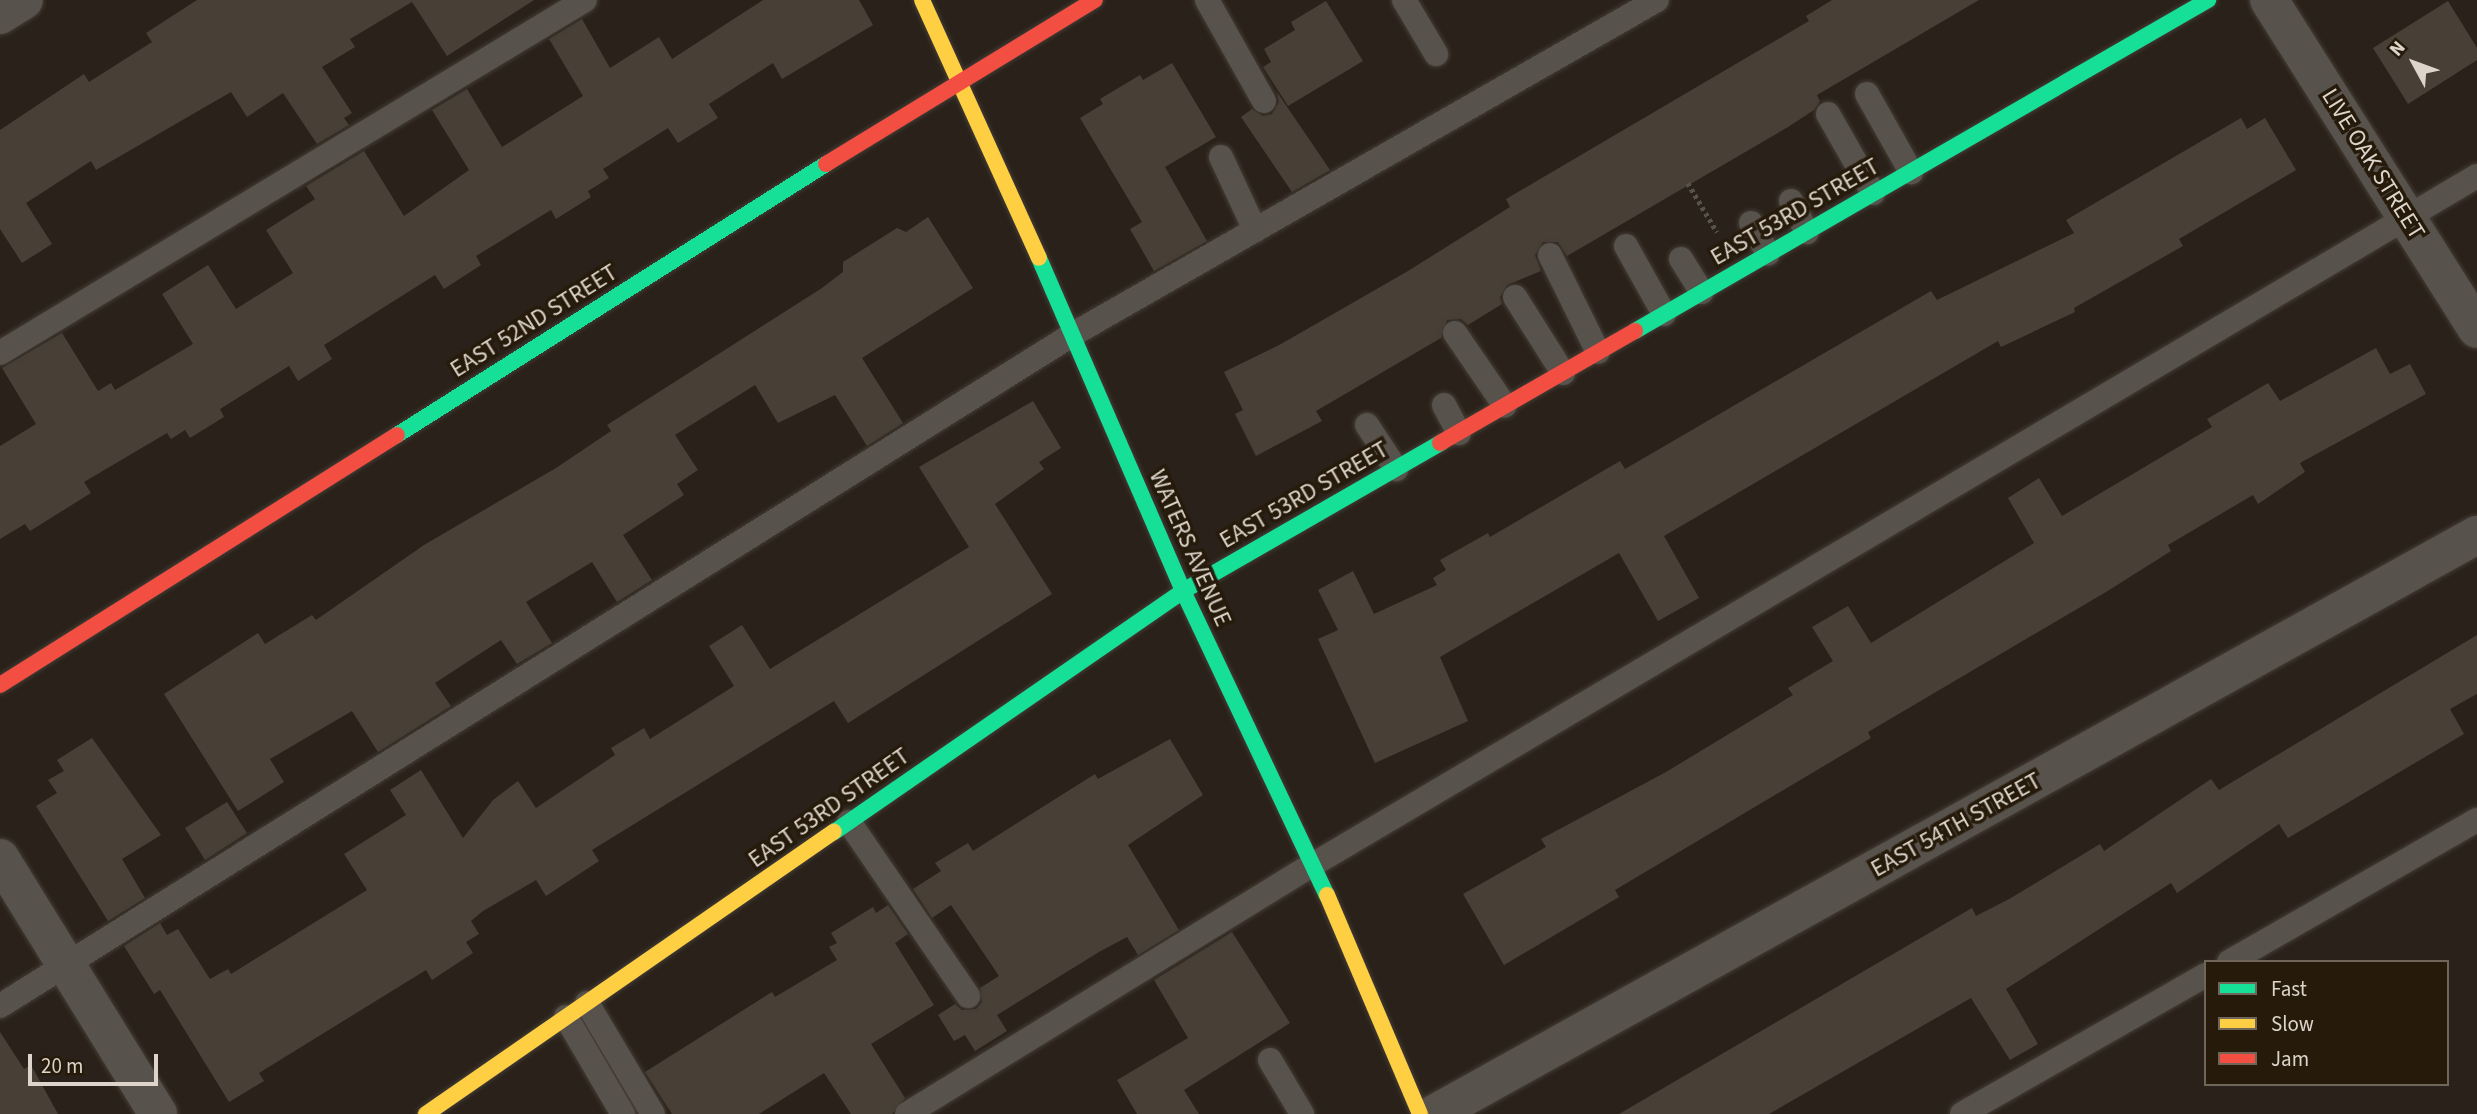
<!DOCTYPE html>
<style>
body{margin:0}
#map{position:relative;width:2477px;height:1114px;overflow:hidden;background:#2a221a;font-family:"Source Sans 3",sans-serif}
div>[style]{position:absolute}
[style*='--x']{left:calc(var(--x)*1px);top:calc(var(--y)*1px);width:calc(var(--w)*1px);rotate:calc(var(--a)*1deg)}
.building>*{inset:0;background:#484037}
.path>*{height:4.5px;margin-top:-2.25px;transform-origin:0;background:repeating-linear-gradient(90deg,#57524c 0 3.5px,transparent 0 7px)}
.roads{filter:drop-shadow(0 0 2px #433c35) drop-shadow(0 0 2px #433c35)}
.lane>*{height:24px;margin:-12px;padding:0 12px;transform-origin:12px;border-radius:12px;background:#58524c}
.street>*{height:38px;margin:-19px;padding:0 19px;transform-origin:19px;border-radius:19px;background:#58524c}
.fast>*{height:16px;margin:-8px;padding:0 8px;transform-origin:8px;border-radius:8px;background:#16e098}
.slow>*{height:16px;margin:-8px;padding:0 8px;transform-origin:8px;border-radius:8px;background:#ffcf43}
.jam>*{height:16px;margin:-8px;padding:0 8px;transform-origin:8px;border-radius:8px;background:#f24e42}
span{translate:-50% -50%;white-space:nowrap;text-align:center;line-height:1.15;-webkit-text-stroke:7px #261a0b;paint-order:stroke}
.street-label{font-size:24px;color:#ddd5cb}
.legend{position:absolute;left:2204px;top:960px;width:245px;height:126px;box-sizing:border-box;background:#261a0b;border:2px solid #6f6558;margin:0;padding:9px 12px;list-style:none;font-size:21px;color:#ddd5cb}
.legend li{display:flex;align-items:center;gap:14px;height:35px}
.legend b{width:35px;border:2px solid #6f6558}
.north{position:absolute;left:2379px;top:28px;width:70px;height:70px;-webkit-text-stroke:5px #261a0b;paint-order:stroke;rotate:311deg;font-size:19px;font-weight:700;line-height:28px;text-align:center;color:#ddd5cb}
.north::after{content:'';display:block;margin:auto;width:24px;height:32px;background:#ddd5cb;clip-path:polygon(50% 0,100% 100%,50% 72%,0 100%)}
.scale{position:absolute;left:28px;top:1054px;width:130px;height:32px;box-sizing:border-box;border:4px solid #ddd5cb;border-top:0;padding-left:9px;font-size:21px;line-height:24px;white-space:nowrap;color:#ddd5cb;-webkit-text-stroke:5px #261a0b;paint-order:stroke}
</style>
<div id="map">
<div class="building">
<i style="clip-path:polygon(197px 0,534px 0,447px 56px,412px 2px,350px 39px,355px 47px,322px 67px,352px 113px,344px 118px,349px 125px,317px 144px,283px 93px,247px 117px,231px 92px,96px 170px,91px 161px,26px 203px,52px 244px,22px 263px,0 229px,0 130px,84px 74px,89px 82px,152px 42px,146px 33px)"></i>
<i style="clip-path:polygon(763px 0,859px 0,873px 25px,782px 79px,773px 63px,709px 104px,718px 118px,678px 143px,668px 128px,603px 169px,609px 178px,588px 191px,591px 197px,556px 219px,551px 210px,476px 256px,481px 265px,444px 289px,435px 275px,324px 345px,332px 359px,298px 381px,289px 366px,220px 409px,224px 417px,190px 438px,185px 430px,171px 439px,167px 433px,84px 482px,91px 493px,30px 531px,25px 524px,0 539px,0 446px,36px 424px,2px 368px,62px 333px,98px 391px,111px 383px,115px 390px,193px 344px,162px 294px,208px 265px,236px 309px,293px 273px,266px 230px,315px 199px,306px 186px,364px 151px,404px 216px,469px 170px,432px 110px,467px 89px,502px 147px,583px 96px,549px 39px,582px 19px,610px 68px,659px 37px,672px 59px)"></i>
<i style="clip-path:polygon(1832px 0,1979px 0,1817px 95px,1820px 101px,1814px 110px,1788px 127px,1567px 256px,1558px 242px,1543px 242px,1535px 255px,1541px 271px,1507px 285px,1500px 297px,1502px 304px,1468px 325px,1461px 319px,1447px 320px,1441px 338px,1316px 411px,1322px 421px,1256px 456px,1235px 414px,1243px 410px,1224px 372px,1281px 344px,1408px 271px,1510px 207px,1506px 199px,1809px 21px,1806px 16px)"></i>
<i style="clip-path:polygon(1326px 1px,1363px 61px,1288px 106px,1263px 67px,1271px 62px,1264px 49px,1295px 30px,1291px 22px)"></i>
<i style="clip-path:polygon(2448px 1px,2477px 48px,2477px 60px,2408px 104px,2373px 48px)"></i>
<i style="clip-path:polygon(1172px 63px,1216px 137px,1165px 167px,1207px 241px,1154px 271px,1130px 229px,1142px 222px,1080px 118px,1103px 104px,1100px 99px,1140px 75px,1143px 80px)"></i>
<i style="clip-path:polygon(1277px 92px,1330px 170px,1292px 192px,1241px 117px,1252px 109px,1263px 116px,1272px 114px,1279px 102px)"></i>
<i style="clip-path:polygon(2241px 118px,2247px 129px,2265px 118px,2296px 170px,2179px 239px,2183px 246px,2074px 308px,2075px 312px,2001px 347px,1998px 341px,1664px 536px,1699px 598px,1658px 621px,1619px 553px,1440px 657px,1468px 721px,1375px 763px,1318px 639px,1338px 630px,1318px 590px,1353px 571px,1374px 614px,1437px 585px,1433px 578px,1446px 570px,1440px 560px,1488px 533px,1490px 537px,1620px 461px,1625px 469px,1931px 291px,1937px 300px,2074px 233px,2066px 220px)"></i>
<i style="clip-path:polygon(928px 217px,973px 288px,862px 358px,903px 423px,867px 446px,835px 395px,778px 423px,755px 385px,675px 435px,698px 470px,677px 484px,684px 495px,623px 535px,652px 580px,617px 602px,592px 562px,526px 602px,552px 643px,517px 664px,501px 640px,435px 683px,451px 706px,378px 752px,352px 711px,270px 759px,284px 782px,238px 811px,164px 694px,258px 633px,265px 644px,312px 615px,316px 620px,424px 545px,556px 468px,611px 431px,607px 425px,822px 288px,843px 272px,843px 262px,897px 228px,906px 232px)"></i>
<i style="clip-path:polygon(2376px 348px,2390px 374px,2410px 364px,2426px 394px,2300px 463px,2305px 472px,2258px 504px,2253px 495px,2168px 545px,2171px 551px,2106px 592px,1868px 732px,1871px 738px,1615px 890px,1619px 897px,1504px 965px,1463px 894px,1546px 847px,1541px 839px,1666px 772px,1793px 695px,1788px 688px,1833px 661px,1812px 627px,1848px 606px,1871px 643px,2034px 543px,2008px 498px,2039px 478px,2062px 516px,2212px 427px,2207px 419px,2268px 383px,2280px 401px)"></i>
<i style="clip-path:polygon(1033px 401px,1061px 448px,1039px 462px,1044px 469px,995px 504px,1052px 594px,848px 723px,834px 701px,592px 850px,599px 861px,546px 896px,536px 880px,483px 911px,471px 921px,479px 934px,466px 942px,473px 953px,432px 980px,426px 970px,259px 1073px,264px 1081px,229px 1102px,160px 990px,154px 994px,124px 946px,160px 923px,167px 935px,178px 929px,210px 979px,228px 969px,231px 974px,367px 890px,344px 854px,406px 815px,390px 790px,421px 770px,463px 838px,493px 800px,518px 781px,536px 808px,615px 755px,611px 748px,644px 728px,650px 739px,734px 686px,709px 646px,742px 625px,770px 669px,969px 547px,919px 467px)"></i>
<i style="clip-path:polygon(2477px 635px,2477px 694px,2450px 709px,2464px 734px,2288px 838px,2279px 824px,2177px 893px,2171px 883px,2006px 989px,2038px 1044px,2010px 1060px,1971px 998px,1769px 1114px,1619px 1114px,1972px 908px,1976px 916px,2011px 898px,2100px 844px,2104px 851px,2211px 779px,2219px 790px)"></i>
<i style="clip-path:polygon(92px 738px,161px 835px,122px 859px,145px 898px,108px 921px,36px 806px,57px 793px,48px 780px,64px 771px,57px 760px)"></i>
<i style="clip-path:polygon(1170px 739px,1203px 795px,1128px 845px,1179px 930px,1138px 955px,1127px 937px,1099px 952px,997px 1015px,1007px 1031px,975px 1051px,965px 1035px,954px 1041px,938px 1015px,955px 1004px,962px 1010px,976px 1009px,982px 1002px,980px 988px,999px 976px,951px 905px,932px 918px,913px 889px,941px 871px,935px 863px,968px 843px,973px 851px,1095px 774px,1098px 779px)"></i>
<i style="clip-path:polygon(227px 802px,247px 833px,205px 860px,185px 828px)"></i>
<i style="clip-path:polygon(888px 905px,908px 934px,895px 943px,934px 1005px,871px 1044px,905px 1098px,892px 1114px,851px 1114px,824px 1073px,759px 1114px,672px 1114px,645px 1072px,772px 992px,775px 997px,837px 960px,829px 947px,837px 943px,831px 933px,873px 907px,876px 913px)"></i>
<i style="clip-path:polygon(1232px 932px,1290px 1023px,1184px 1090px,1199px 1114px,1137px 1114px,1117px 1080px,1188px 1038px,1154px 980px)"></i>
<i style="clip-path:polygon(0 1032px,24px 1069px,31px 1065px,58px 1114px,0 1114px)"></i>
</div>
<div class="path">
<i style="--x:1688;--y:183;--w:57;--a:59.4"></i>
</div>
<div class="roads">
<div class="lane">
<i style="--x:1207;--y:0;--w:116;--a:60.6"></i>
<i style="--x:1404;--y:0;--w:63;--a:59.3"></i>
<i style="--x:1867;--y:94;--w:90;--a:60.6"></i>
<i style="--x:1828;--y:114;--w:91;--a:60.3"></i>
<i style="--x:1221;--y:157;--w:81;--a:65"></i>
<i style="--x:1791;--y:201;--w:35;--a:63"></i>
<i style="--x:1751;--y:223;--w:35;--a:61"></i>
<i style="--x:1626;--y:246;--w:78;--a:60.8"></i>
<i style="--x:1550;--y:255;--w:108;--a:63.7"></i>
<i style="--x:1681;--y:259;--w:39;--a:58"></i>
<i style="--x:1515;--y:297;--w:90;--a:57.7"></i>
<i style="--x:1455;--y:333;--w:88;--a:55.6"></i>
<i style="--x:0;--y:353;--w:683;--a:-31.11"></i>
<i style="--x:1444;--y:405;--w:32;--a:62"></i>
<i style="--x:1367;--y:425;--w:53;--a:56.6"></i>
<i style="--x:849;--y:822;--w:211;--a:55.6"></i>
<i style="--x:2229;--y:962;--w:286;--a:-29.8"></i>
<i style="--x:587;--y:1003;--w:129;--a:59.3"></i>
<i style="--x:0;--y:1006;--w:1262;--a:-32.05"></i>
<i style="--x:1070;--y:336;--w:676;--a:-29.79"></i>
<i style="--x:566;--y:1017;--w:113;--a:59.6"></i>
<i style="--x:1270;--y:1060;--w:63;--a:59.3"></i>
<i style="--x:907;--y:1114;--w:478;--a:-31.6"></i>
<i style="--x:1314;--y:864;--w:1351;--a:-30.61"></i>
<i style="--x:1962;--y:1114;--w:281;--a:-29.7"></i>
</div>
<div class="street">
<i style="--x:2269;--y:0;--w:389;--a:57.7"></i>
<i style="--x:0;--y:15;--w:28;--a:-32"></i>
<i style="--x:0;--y:858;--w:301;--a:58.3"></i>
<i style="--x:1434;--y:1114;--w:1193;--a:-29.04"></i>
</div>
<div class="fast">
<i style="--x:1039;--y:258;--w:363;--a:66.6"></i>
<i style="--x:1183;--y:591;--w:336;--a:64.7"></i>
<i style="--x:1635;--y:331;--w:662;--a:-30.01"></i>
<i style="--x:397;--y:435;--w:507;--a:-32.28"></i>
<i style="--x:834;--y:832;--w:424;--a:-34.6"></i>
<i style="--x:1183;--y:591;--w:297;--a:-29.9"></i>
</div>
<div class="slow">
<i style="--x:922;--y:0;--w:283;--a:65.6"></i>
<i style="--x:1327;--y:895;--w:238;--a:67"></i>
<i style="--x:426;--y:1114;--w:496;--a:-34.7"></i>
</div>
<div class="jam">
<i style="--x:826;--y:164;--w:315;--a:-31.4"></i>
<i style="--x:1440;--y:443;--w:225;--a:-29.9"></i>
<i style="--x:0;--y:685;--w:469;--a:-32.2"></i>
</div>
</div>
<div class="street-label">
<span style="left:2373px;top:164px;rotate:58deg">LIVE OAK STREET</span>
<span style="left:1795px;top:212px;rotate:-30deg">EAST 53RD STREET</span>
<span style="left:534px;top:321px;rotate:-32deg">EAST 52ND STREET</span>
<span style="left:1304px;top:495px;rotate:-30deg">EAST 53RD STREET</span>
<span style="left:1190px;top:548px;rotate:66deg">WATERS AVENUE</span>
<span style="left:829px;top:808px;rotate:-35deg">EAST 53RD STREET</span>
<span style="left:1956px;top:825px;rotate:-29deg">EAST 54TH STREET</span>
</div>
<ul class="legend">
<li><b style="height:9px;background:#16e098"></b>Fast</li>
<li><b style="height:9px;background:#ffcf43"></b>Slow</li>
<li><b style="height:9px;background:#f24e42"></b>Jam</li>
</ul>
<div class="north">N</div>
<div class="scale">20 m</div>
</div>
